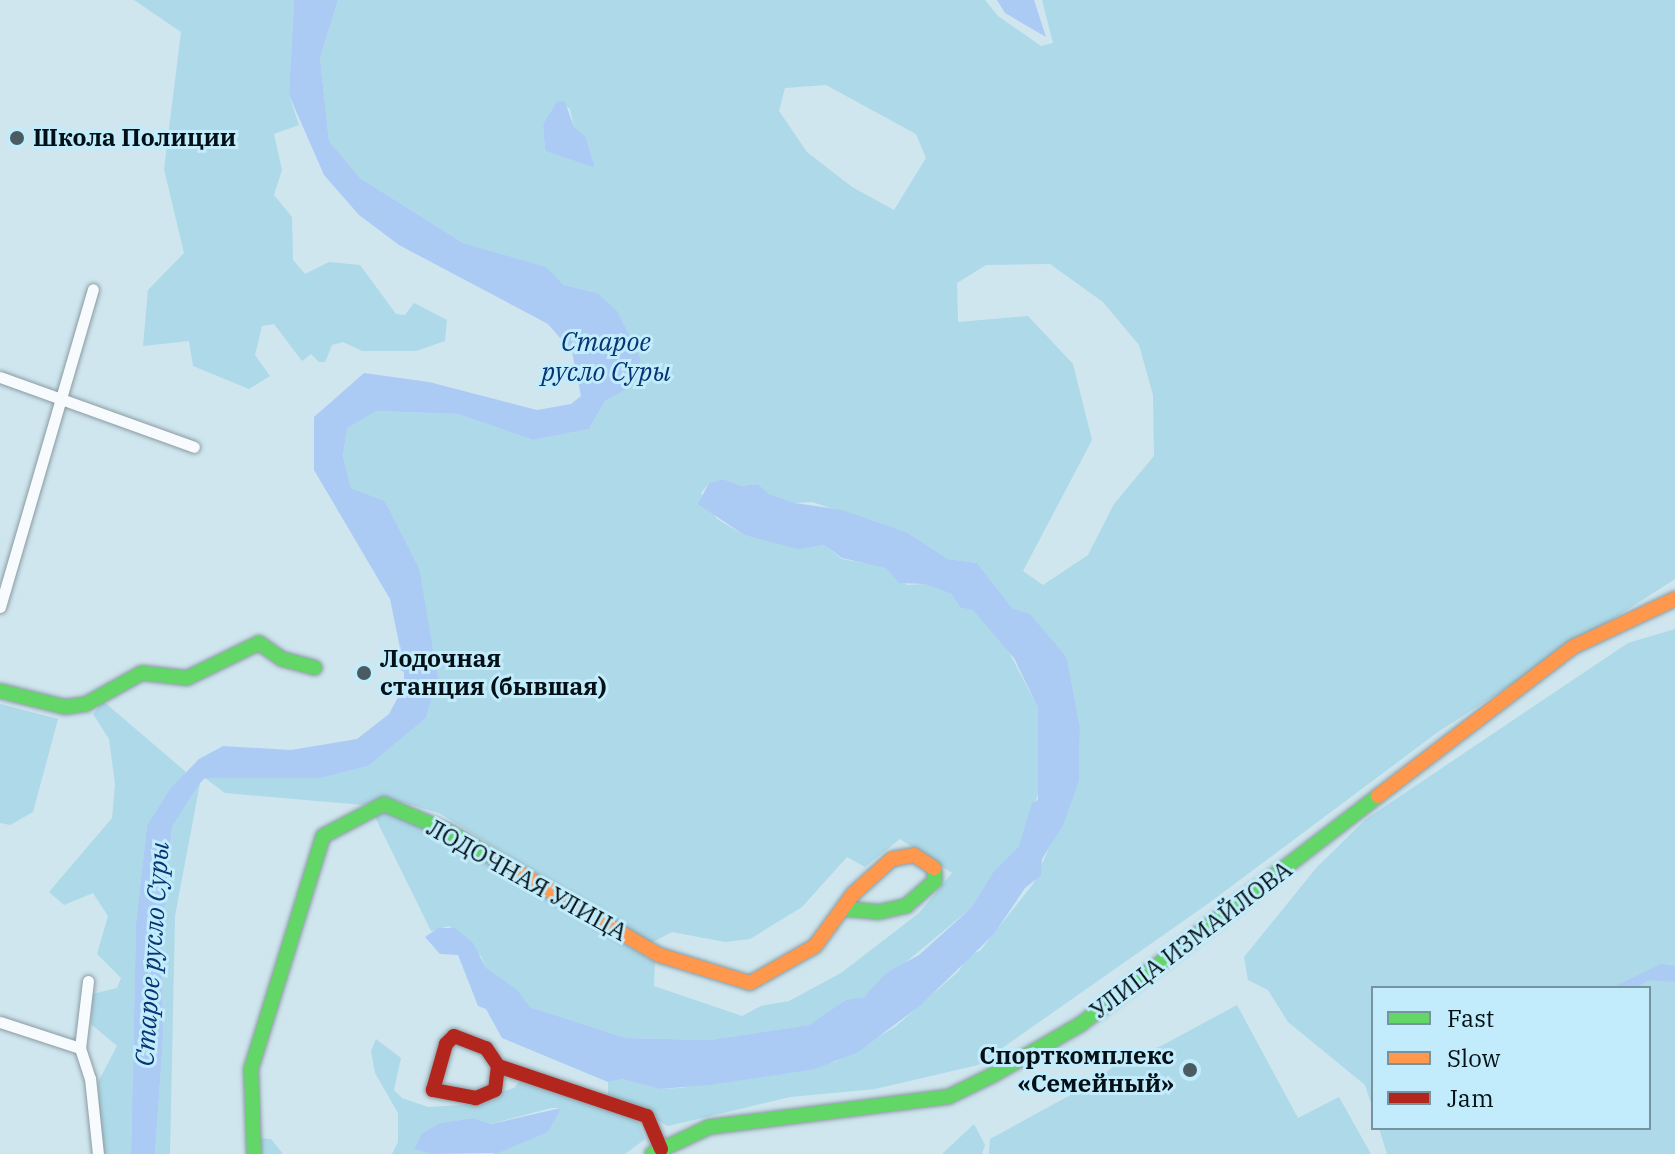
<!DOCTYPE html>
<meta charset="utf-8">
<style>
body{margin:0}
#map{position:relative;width:1675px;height:1154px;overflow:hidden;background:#cfe6ef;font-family:"IBM Plex Serif",serif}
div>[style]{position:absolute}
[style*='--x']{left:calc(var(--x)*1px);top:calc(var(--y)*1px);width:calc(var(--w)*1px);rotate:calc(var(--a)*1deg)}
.green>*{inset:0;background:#add9e8}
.water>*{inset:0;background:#abcbf5}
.roads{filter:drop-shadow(0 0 2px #8a9ba1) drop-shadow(0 0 2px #8a9ba1)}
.street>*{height:11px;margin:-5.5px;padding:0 5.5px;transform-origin:5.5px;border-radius:5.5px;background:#f8fbfd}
.fast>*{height:14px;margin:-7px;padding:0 7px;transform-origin:7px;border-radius:7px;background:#63d668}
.slow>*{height:14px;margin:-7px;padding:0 7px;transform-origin:7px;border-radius:7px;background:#ff974d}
.jam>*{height:14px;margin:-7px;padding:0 7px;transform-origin:7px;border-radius:7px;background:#b3261e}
.dots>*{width:22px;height:22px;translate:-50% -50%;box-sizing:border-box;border:4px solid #c2ecfc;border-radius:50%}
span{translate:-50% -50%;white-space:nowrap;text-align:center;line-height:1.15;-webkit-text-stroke:6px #c2ecfc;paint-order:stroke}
.poi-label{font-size:24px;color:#031015;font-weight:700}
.left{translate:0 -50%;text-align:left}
.right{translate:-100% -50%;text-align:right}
.street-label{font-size:24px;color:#031015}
.water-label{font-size:26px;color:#073473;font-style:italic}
.legend{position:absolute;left:1371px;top:986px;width:280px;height:144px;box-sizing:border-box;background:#c2ecfc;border:2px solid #7694a0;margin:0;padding:10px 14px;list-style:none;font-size:24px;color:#031015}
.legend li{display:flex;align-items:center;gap:16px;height:40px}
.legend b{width:40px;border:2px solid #7694a0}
</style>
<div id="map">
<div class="green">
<i style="clip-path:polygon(134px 0,294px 0,289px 95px,299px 125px,274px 134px,282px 170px,274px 195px,292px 217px,293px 260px,305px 274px,329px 262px,360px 265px,396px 314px,405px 315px,414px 303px,447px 320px,445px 341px,416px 351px,362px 351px,343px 342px,332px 345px,325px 362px,319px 362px,311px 354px,302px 361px,274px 324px,262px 326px,255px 355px,270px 376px,249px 389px,193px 366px,189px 341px,143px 346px,148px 290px,184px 253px,164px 169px,181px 32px)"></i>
<i style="clip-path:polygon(evenodd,338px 0,985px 0,998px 16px,1041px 46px,1053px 43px,1042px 0,1675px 0,1675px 579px,1438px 732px,1209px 903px,978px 1065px,875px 1089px,790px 1097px,668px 1126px,608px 1095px,608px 1082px,622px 1079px,660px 1089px,681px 1088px,835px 1062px,895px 1027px,959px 971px,968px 955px,980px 951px,1033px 884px,1079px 781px,1080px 727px,1067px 658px,1013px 609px,977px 563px,948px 559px,908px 533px,812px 502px,795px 503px,769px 494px,758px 484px,741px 486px,723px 479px,709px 483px,701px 493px,717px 519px,744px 535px,798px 548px,824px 545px,842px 559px,886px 567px,907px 585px,925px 584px,951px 594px,961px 608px,973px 610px,1008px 650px,1038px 708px,1039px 792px,1019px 846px,993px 872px,971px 908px,864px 997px,846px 1001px,809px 1025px,709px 1040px,626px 1038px,530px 1007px,486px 968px,481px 956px,449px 926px,431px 931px,374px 815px,387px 809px,492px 864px,655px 962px,654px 986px,742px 1016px,761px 1006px,789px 1001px,841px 973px,919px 913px,952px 873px,900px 839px,865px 867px,847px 857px,802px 907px,750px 939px,725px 942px,672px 932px,651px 943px,439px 813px,384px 797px,363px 805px,225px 793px,205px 778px,321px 778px,368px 766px,425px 719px,419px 568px,385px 501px,351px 488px,343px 456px,347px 427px,376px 411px,458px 414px,533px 440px,589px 429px,605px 401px,627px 389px,597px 293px,564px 285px,545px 267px,463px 243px,360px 178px,329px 141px,320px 58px,338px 0,826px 85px,916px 134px,926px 158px,894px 210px,852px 187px,807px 152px,779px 111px,785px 88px,826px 85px,338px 0,557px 101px,570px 109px,574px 127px,586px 137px,595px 168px,545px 151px,543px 124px,557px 101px,338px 0,1050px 264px,1103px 302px,1139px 345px,1153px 395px,1154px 456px,1114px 504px,1088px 555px,1043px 585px,1023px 571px,1092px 440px,1073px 364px,1028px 316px,958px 322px,957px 283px,986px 265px,1050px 264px)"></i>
<i style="clip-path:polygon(1675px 629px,1675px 1154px,1387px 1154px,1379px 1128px,1649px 1128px,1649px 988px,1373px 988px,1373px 1109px,1365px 1085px,1288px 1022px,1268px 990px,1248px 980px,1244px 957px,1317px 867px,1366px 819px,1628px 643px)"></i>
<i style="clip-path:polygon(103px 701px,186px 772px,147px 827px,136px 923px,131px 1154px,102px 1154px,98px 1082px,117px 1046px,91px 1024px,92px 994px,117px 988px,121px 978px,97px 954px,108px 916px,93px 893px,64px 905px,49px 892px,112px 818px,115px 784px,109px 739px,93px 714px)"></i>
<i style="clip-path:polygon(0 704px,58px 719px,33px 812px,10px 825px,0 823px)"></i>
<i style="clip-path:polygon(200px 783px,175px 916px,170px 1154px,155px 1154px,163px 1039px,162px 936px,172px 827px)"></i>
<i style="clip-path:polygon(1237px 1005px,1298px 1118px,1339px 1097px,1371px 1154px,989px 1154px,990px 1139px,1096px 1081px,1121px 1060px,1161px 1046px)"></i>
<i style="clip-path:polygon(376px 1039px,401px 1058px,394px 1090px,402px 1098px,428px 1107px,462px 1105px,514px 1088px,521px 1079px,636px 1117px,645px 1139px,625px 1154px,492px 1154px,548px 1132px,560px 1108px,551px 1108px,490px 1124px,473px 1118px,440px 1123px,422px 1133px,414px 1149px,431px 1154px,392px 1154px,398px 1142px,398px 1113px,375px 1073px,371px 1051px)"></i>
<i style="clip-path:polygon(974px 1124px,985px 1145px,982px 1154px,942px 1154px)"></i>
<i style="clip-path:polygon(257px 1138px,271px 1139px,283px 1154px,259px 1154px)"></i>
</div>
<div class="water">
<i style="clip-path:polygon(294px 0,338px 0,320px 58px,329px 141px,360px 178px,463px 243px,546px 267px,564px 285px,597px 293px,617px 311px,641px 360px,627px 389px,605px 401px,589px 429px,533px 440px,458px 414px,376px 411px,347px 428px,343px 456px,351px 488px,385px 501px,419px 568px,438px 679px,425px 719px,368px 766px,321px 778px,205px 778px,200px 783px,172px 827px,162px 936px,163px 1039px,155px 1154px,131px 1154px,136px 923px,147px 826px,170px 789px,199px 759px,223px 746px,291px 750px,357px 739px,389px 714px,404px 686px,404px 672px,392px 664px,402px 658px,390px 599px,314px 470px,314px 417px,364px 373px,429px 382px,537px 410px,571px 404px,581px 396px,572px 352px,548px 324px,399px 245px,359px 215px,324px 175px,289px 95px)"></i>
<i style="clip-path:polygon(997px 0,1034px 0,1046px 37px,1005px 13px)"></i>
<i style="clip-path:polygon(557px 101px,565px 102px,574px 127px,586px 137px,595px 168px,545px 151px,543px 124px)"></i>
<i style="clip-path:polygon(723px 479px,741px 486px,758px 484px,769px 494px,795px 503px,842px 510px,908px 533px,948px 559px,977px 563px,1013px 609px,1030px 614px,1067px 658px,1080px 727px,1079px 781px,1063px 825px,1042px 859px,1041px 875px,1025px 888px,994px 934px,921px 1005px,858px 1052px,815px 1069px,708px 1085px,660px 1089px,622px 1079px,608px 1082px,502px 1038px,486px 1009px,478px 1006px,458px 955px,440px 954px,425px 937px,438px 928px,455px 928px,473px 943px,486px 968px,517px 990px,530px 1007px,626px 1038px,709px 1040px,809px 1025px,846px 1000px,864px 997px,886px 973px,919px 955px,971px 908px,993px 872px,1019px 846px,1032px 803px,1038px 800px,1038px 708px,1014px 658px,973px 610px,961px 608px,951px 594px,925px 584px,899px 583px,886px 568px,842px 558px,824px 545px,798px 549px,744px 535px,698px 504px,709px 483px)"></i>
<i style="clip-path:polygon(1661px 964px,1675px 966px,1675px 982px,1648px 980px,1636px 988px,1611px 988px)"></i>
<i style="clip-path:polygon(561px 1108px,548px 1132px,498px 1153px,431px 1154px,414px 1149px,422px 1133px,440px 1123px,473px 1118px,491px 1124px)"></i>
</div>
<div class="roads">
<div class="street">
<i style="--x:0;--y:377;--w:206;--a:19.8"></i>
<i style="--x:0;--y:607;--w:331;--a:-73.7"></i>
<i style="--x:88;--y:981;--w:67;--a:96.8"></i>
<i style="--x:80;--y:1048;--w:32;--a:72"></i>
<i style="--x:90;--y:1078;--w:76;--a:84"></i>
<i style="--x:0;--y:1022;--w:84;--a:18"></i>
</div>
<div class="fast">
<i style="--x:0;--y:691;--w:67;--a:13.8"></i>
<i style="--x:65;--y:707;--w:21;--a:-8"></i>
<i style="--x:86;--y:704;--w:64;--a:-29"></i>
<i style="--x:142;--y:673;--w:45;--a:6.3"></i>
<i style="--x:187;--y:678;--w:80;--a:-25.9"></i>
<i style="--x:259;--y:643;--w:28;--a:35"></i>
<i style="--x:282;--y:659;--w:34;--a:15"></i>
<i style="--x:845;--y:909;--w:34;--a:5"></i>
<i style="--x:879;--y:912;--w:28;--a:-13"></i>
<i style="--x:906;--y:906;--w:38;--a:-41"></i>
<i style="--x:935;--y:881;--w:13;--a:-94"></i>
<i style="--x:254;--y:1154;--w:85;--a:-92"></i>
<i style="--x:251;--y:1069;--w:244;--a:-72.8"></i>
<i style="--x:323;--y:836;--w:69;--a:-27.7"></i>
<i style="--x:384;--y:804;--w:72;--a:23"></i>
<i style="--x:450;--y:832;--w:53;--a:30.4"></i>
<i style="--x:652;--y:1154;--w:63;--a:-25.3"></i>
<i style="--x:709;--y:1127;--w:241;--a:-7.2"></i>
<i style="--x:948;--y:1097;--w:50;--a:-26.1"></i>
<i style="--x:993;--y:1075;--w:102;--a:-30.1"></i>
<i style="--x:1081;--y:1024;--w:374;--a:-37.5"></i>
</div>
<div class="slow">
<i style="--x:1378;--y:796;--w:245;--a:-37.4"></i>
<i style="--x:1573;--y:647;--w:113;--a:-25.2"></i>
<i style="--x:496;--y:859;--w:189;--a:30.5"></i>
<i style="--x:659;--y:955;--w:95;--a:17.1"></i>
<i style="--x:750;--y:983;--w:75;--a:-29.6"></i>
<i style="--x:815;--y:946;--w:64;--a:-53.8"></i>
<i style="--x:853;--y:894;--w:52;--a:-41.9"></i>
<i style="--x:892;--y:859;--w:22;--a:-10"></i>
<i style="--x:914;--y:855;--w:24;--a:33"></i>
</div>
<div class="jam">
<i style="--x:498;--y:1066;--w:24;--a:97"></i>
<i style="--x:495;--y:1090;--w:21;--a:157"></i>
<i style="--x:476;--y:1098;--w:44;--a:-169.5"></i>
<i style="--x:433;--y:1090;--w:48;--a:-74.2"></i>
<i style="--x:446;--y:1044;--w:11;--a:-45"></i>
<i style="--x:454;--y:1036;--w:34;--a:21"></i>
<i style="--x:486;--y:1048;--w:22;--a:56"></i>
<i style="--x:498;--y:1066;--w:157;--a:18.6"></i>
<i style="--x:647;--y:1116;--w:36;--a:67"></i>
</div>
</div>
<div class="dots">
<i style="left:17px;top:138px;background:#4a5b61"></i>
<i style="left:364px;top:673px;background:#4a5b61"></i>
<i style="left:1190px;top:1070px;background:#4a5b61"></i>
</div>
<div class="poi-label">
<span class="left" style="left:33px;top:138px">Школа Полиции</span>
<span class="left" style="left:380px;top:673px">Лодочная<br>станция (бывшая)</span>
<span class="right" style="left:1174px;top:1070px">Спорткомплекс<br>«Семейный»</span>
</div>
<div class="street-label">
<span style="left:527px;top:880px;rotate:29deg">ЛОДОЧНАЯ УЛИЦА</span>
<span style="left:1191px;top:940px;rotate:-37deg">УЛИЦА ИЗМАЙЛОВА</span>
</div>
<div class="water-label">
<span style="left:606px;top:357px">Старое<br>русло Суры</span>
<span style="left:152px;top:954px;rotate:-86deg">Старое русло Суры</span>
</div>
<ul class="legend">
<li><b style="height:10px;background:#63d668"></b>Fast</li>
<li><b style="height:10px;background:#ff974d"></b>Slow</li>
<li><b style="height:10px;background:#b3261e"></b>Jam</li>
</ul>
</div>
